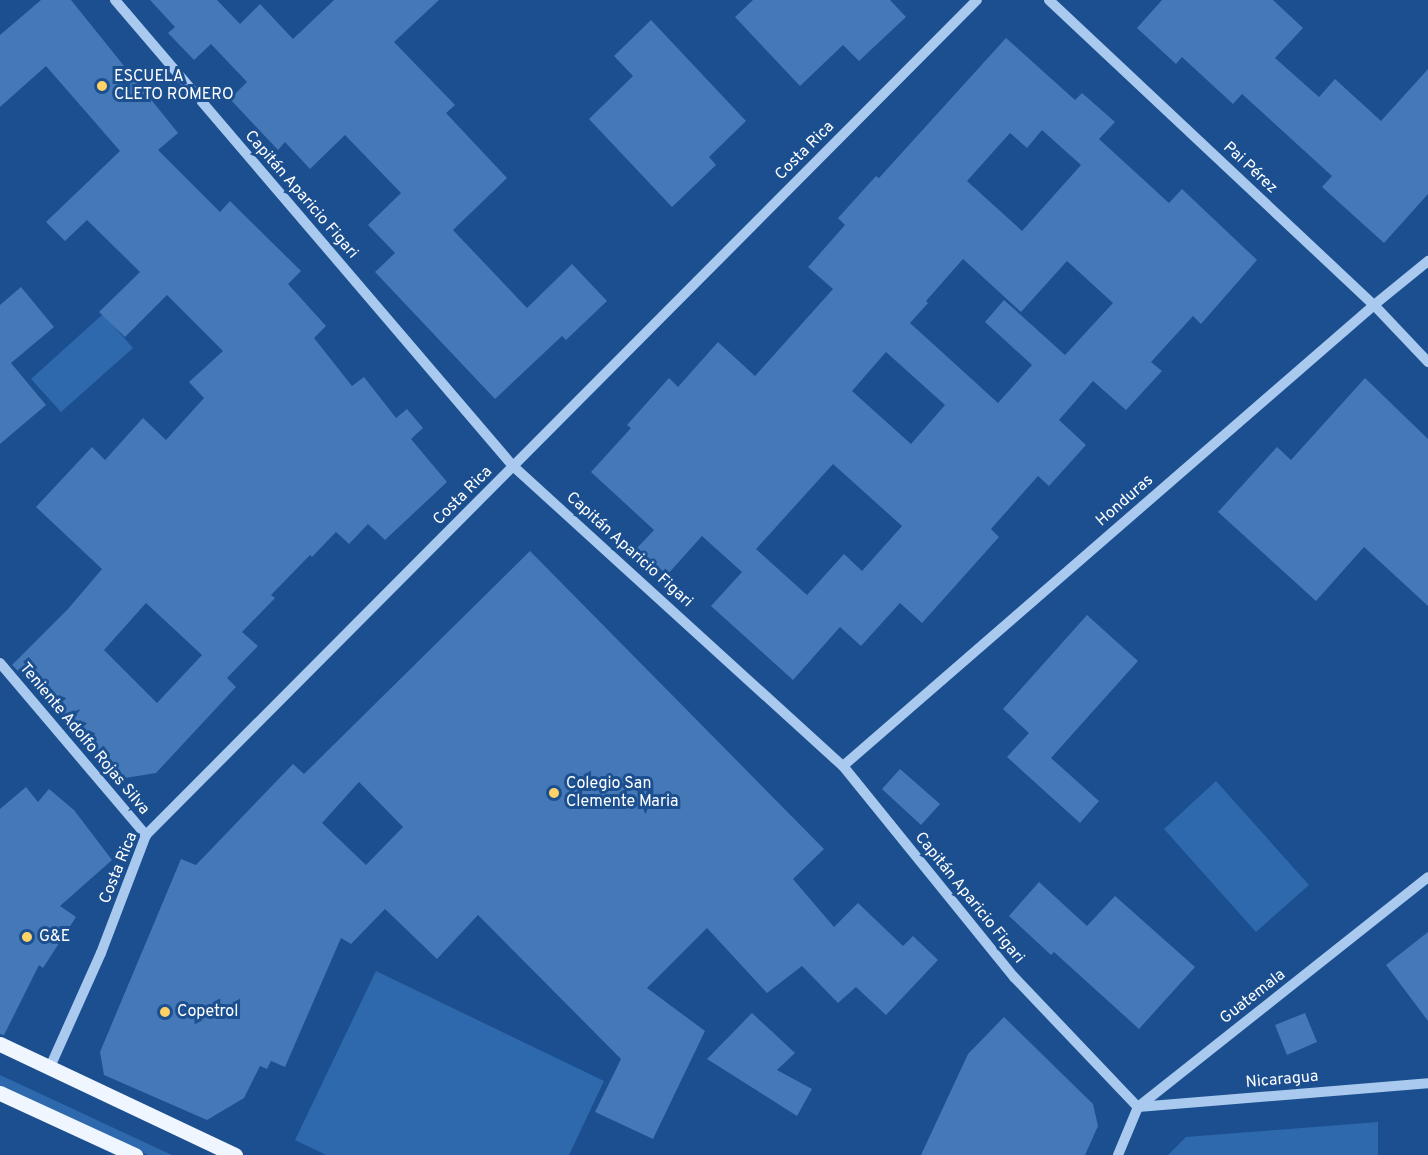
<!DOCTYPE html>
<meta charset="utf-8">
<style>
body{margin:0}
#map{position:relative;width:1428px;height:1155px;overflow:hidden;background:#1b4f8f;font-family:Overpass,sans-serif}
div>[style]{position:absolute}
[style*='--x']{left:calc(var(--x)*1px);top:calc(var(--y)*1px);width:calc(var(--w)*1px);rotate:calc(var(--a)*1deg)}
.green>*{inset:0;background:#2e69ad}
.building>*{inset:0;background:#4478b7}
.minor>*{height:10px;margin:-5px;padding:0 5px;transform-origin:5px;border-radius:5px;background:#a9c9ee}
.major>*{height:15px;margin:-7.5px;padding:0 7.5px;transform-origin:7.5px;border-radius:7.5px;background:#f0f6ff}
.dots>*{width:16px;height:16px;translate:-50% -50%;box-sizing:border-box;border:3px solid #1b4f8f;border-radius:50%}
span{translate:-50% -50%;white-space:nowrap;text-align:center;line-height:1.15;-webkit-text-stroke:6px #1b4f8f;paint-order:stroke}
.poi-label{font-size:16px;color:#fff}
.left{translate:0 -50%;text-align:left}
.street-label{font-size:16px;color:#fff}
</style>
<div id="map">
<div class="green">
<i style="clip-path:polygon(103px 314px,133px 348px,61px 412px,31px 379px)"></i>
<i style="clip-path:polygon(1216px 781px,1309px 885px,1256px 932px,1164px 829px)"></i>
<i style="clip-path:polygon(376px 971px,604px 1081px,569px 1155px,326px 1155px,295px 1140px)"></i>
<i style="clip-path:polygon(0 1075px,172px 1155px,148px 1155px,0 1086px)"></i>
<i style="clip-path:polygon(1378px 1122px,1378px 1155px,1168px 1155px,1186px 1137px)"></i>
</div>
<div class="building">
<i style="clip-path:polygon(evenodd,41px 0,71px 0,178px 133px,158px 150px,220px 212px,230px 201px,301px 271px,288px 284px,326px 326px,314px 338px,352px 386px,364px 377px,396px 418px,407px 409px,423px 428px,411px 439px,447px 482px,385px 540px,368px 524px,349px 544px,336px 532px,312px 557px,310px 555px,271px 595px,275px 598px,242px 632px,258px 646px,227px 678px,236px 687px,156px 773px,125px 778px,12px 665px,68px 609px,102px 569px,36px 507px,92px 447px,105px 460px,143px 418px,166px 440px,204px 398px,189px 382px,223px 351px,167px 295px,125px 337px,99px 312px,140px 272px,87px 220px,65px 241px,46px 222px,120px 151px,46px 66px,0 107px,0 35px,41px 0,146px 603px,202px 655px,157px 703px,104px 650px,146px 603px)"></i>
<i style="clip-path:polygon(150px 0,217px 0,240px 24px,260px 4px,293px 39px,334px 0,439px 0,394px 42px,455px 105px,446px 113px,507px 178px,453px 230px,527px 308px,572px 264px,607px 301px,566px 340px,562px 336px,495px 399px,375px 272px,395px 253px,368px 225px,401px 193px,345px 135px,310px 169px,285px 142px,278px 150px,230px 99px,247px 82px,211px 44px,194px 60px,168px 33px,175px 27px)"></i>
<i style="clip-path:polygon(753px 0,890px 0,906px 17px,859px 61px,843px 45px,800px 86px,735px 17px)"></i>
<i style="clip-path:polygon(1162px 0,1273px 0,1303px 28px,1275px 58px,1319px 97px,1335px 79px,1381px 121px,1428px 69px,1428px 194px,1384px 243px,1322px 187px,1332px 176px,1242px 94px,1233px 104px,1182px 57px,1176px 64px,1137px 28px)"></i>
<i style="clip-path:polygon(651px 20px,746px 121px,709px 157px,716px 165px,672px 207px,589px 119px,633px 76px,614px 56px)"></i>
<i style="clip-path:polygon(evenodd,1006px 38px,1075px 100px,1082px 93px,1115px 122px,1099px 139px,1169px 203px,1182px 189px,1257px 260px,1201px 324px,1193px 316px,1151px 362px,1162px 371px,1126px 410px,1093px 381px,1059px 420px,1086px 445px,1049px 486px,1038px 476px,991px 529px,999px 537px,922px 623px,900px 603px,861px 646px,840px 627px,793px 680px,711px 606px,742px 572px,702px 536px,667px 575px,637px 548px,654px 530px,591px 472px,631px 428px,627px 425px,669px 378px,678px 387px,718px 342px,755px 376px,833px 289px,808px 267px,845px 225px,838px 218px,876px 176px,879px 178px,1006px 38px,1042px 130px,1081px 165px,1022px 231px,967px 181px,1010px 133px,1027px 148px,1042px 130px,1006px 38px,963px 259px,1021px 312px,1067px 261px,1113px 303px,1065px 355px,1004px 300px,985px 322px,1032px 365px,998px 403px,910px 323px,928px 303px,926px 301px,963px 259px,1006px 38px,886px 352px,945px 405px,911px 444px,852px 391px,886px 352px,1006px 38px,833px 464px,902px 526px,862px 571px,844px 554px,807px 595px,756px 549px,833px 464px)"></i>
<i style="clip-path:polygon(21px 287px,54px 327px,11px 363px,46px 405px,0 444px,0 305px)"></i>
<i style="clip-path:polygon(1365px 378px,1428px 439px,1428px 606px,1364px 547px,1316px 601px,1218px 512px,1277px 447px,1291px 460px)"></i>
<i style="clip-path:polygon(evenodd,530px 551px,824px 849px,793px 879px,834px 927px,858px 903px,903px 946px,913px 936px,938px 960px,886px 1015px,856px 987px,838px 1003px,802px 966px,767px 993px,707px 928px,647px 988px,705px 1031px,653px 1139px,595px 1112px,621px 1059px,478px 915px,437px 959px,385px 909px,351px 944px,341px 938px,285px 1067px,271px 1061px,267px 1069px,260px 1066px,244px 1098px,207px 1120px,104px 1075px,100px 1052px,181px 859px,196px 865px,293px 764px,304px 774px,530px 551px,359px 782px,403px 827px,366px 865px,322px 823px,359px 782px)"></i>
<i style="clip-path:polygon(1087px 615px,1138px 661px,1051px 758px,1099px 801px,1080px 823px,1007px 757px,1029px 733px,1003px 709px)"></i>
<i style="clip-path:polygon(900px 769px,940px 804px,921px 825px,882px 789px)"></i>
<i style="clip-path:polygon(26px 787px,38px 802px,49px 789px,74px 810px,112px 860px,60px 906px,76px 917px,43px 968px,39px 965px,4px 1035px,0 1034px,0 809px)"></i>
<i style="clip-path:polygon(1039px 882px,1087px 926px,1115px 896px,1195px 967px,1139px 1029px,1054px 952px,1051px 955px,1009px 916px)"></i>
<i style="clip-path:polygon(1428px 932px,1428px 1021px,1386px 965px)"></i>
<i style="clip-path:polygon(752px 1013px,795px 1053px,777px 1070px,812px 1089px,797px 1116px,707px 1059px)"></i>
<i style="clip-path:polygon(1305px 1013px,1317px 1042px,1287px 1055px,1275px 1025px)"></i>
<i style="clip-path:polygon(1004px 1017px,1093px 1104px,1098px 1126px,1085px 1155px,921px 1155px,968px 1054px)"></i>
</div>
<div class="minor">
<i style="--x:115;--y:0;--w:613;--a:49.5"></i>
<i style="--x:513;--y:466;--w:446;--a:42.3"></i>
<i style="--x:843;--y:766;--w:272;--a:51"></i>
<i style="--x:1014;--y:977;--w:180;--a:46.4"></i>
<i style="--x:1049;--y:0;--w:446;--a:43.2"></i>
<i style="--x:1374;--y:305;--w:79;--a:46.5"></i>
<i style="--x:0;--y:663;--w:226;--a:49.7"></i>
<i style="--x:843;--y:766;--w:703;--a:-40.96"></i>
<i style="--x:1374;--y:305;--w:70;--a:-39.2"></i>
<i style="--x:50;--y:1067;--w:125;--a:-65.9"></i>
<i style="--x:101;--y:953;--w:126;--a:-69.1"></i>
<i style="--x:146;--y:835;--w:1178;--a:-45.14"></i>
<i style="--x:1138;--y:1107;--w:291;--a:-4.7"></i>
<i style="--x:1118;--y:1155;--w:52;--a:-67.4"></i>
<i style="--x:1138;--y:1107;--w:370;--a:-38.4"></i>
</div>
<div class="major">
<i style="--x:0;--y:1044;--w:260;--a:25.3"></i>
<i style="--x:0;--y:1093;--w:149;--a:24.7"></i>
</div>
<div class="dots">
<i style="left:102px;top:86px;background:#ffd166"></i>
<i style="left:554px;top:793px;background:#ffd166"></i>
<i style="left:27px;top:937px;background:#ffd166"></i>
<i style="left:165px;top:1012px;background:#ffd166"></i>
</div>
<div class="poi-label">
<span class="left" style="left:114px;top:86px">ESCUELA<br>CLETO ROMERO</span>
<span class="left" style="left:566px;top:793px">Colegio San<br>Clemente Maria</span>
<span class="left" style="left:39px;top:937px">G&amp;E</span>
<span class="left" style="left:177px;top:1012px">Copetrol</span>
</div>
<div class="street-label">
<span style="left:805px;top:151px;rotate:-45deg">Costa Rica</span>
<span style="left:1250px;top:168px;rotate:43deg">Pai Pérez</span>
<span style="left:301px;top:195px;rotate:49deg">Capitán Aparicio Figari</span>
<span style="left:463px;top:496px;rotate:-45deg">Costa Rica</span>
<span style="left:1125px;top:501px;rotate:-41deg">Honduras</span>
<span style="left:629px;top:550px;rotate:42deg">Capitán Aparicio Figari</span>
<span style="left:84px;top:739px;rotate:50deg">Teniente Adolfo Rojas Silva</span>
<span style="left:119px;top:868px;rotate:-68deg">Costa Rica</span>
<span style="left:969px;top:898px;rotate:51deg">Capitán Aparicio Figari</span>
<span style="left:1253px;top:997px;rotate:-38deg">Guatemala</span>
<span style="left:1282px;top:1080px;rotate:-5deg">Nicaragua</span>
</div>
</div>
